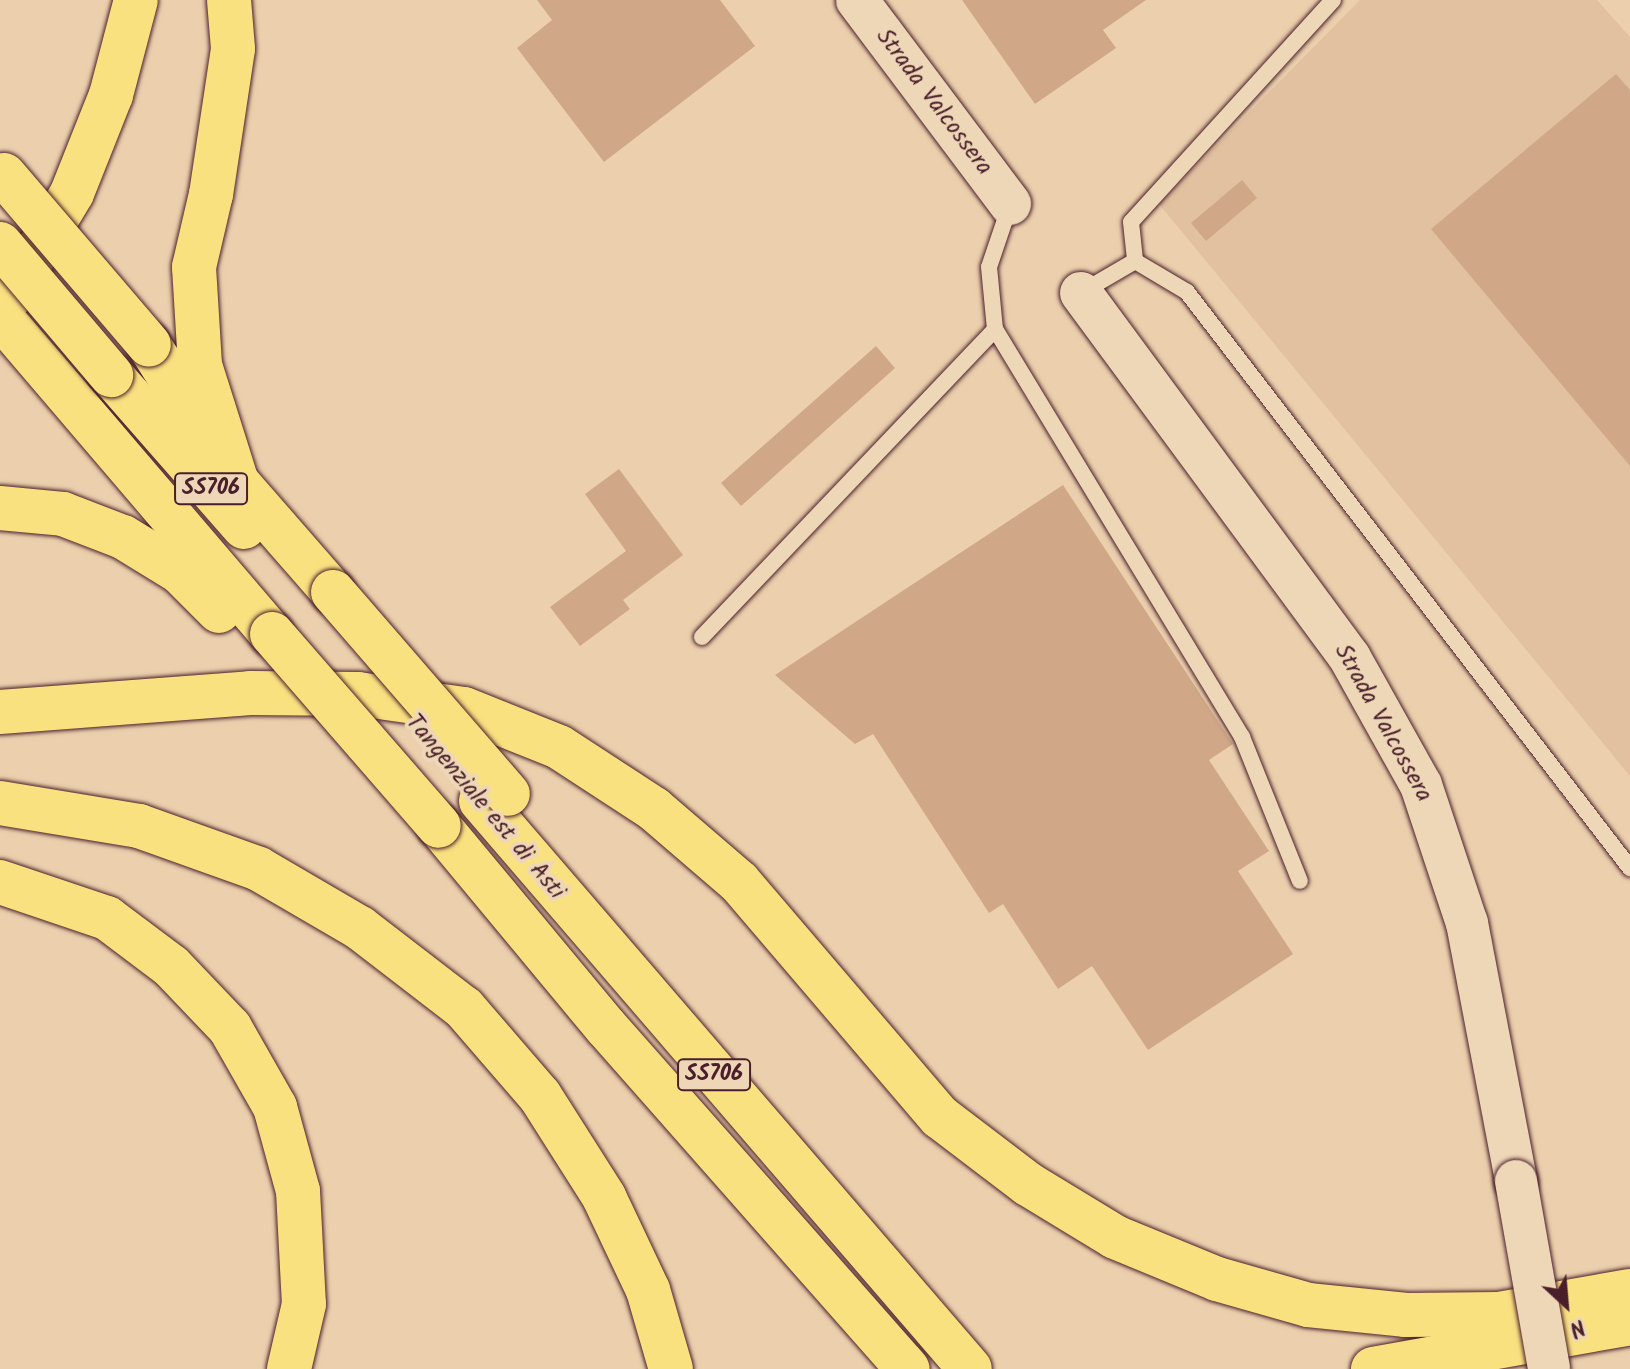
<!DOCTYPE html>
<style>
body{margin:0}
#map{position:relative;width:1630px;height:1369px;overflow:hidden;background:#ecd0ad;font-family:Kalam,sans-serif}
div>[style]{position:absolute}
[style*='--x']{left:calc(var(--x)*1px);top:calc(var(--y)*1px);width:calc(var(--w)*1px);rotate:calc(var(--a)*1deg)}
.built>*{inset:0;background:#e1c1a0}
.building>*{inset:0;background:#d0a887}
.roads{filter:drop-shadow(0 0 2px #4a1f2b) drop-shadow(0 0 2px #4a1f2b)}
.service>*{height:16px;margin:-8px;padding:0 8px;transform-origin:8px;border-radius:8px;background:#eed7b7}
.tertiary>*{height:42px;margin:-21px;padding:0 21px;transform-origin:21px;border-radius:21px;background:#eed7b7}
.trunk>*{height:44px;margin:-22px;padding:0 22px;transform-origin:22px;border-radius:22px;background:#fae180}
.motorway>*{height:44px;margin:-22px;padding:0 22px;transform-origin:22px;border-radius:22px;background:#fae180}
.bridges{filter:drop-shadow(0 0 2px #4a1f2b) drop-shadow(0 0 2px #4a1f2b)}
.tertiary-bridge>*{height:42px;margin:-21px;padding:0 21px;transform-origin:21px;border-radius:21px;background:#eed7b7}
.trunk-bridge>*{height:44px;margin:-22px;padding:0 22px;transform-origin:22px;border-radius:22px;background:#fae180}
span{translate:-50% -50%;white-space:nowrap;text-align:center;line-height:1.15;-webkit-text-stroke:8px #eed7b7;paint-order:stroke}
.shield-label span{padding:2px 6px;background:#eed7b7;border:2px solid;border-radius:6px;-webkit-text-stroke-width:0}
.shield-label{font-size:22px;color:#4a1f2b;font-weight:700}
.street-label{font-size:24px;color:#4a1f2b}
.north{position:absolute;left:1526px;top:1265px;width:80px;height:80px;-webkit-text-stroke:6px #eed7b7;paint-order:stroke;rotate:154deg;font-size:22px;font-weight:700;line-height:32px;text-align:center;color:#4a1f2b}
.north::after{content:'';display:block;margin:auto;width:28px;height:36px;background:#4a1f2b;clip-path:polygon(50% 0,100% 100%,50% 72%,0 100%)}
</style>
<div id="map">
<div class="built">
<i style="clip-path:polygon(1360px 0,1597px 0,1630px 37px,1630px 776px,1159px 204px)"></i>
</div>
<div class="building">
<i style="clip-path:polygon(537px 0,720px 0,755px 46px,604px 162px,517px 48px,552px 20px)"></i>
<i style="clip-path:polygon(962px 0,1146px 0,1103px 30px,1116px 48px,1035px 104px)"></i>
<i style="clip-path:polygon(1616px 74px,1630px 90px,1630px 466px,1431px 229px)"></i>
<i style="clip-path:polygon(1242px 180px,1257px 198px,1206px 241px,1191px 223px)"></i>
<i style="clip-path:polygon(876px 346px,895px 368px,741px 506px,721px 483px)"></i>
<i style="clip-path:polygon(619px 469px,683px 555px,623px 600px,630px 609px,580px 646px,550px 607px,626px 551px,585px 494px)"></i>
<i style="clip-path:polygon(1063px 485px,1233px 744px,1209px 760px,1269px 851px,1238px 871px,1293px 954px,1148px 1050px,1092px 966px,1058px 989px,1003px 904px,989px 913px,873px 734px,855px 744px,775px 675px)"></i>
</div>
<div class="roads">
<div class="service">
<i style="--x:1333;--y:0;--w:300;--a:132.3"></i>
<i style="--x:1131;--y:222;--w:39;--a:84"></i>
<i style="--x:1135;--y:261;--w:61;--a:30.8"></i>
<i style="--x:1187;--y:292;--w:727;--a:52.44"></i>
<i style="--x:1010;--y:205;--w:65;--a:108.7"></i>
<i style="--x:989;--y:267;--w:62;--a:84.5"></i>
<i style="--x:995;--y:329;--w:477;--a:58.8"></i>
<i style="--x:1242;--y:737;--w:155;--a:68.1"></i>
<i style="--x:1082;--y:292;--w:61;--a:-30.3"></i>
<i style="--x:702;--y:637;--w:425;--a:-46.4"></i>
</div>
<div class="tertiary">
<i style="--x:857;--y:0;--w:255;--a:53.1"></i>
<i style="--x:1081;--y:293;--w:453;--a:53.6"></i>
<i style="--x:1350;--y:658;--w:145;--a:60.8"></i>
<i style="--x:1421;--y:785;--w:145;--a:71.6"></i>
<i style="--x:1467;--y:923;--w:263;--a:79.2"></i>
</div>
<div class="trunk">
<i style="--x:229;--y:0;--w:49;--a:85.3"></i>
<i style="--x:233;--y:49;--w:147;--a:98.6"></i>
<i style="--x:211;--y:194;--w:75;--a:103.1"></i>
<i style="--x:194;--y:267;--w:98;--a:86.5"></i>
<i style="--x:200;--y:365;--w:123;--a:72.5"></i>
<i style="--x:237;--y:482;--w:146;--a:48.9"></i>
<i style="--x:6;--y:303;--w:128;--a:-59"></i>
<i style="--x:72;--y:193;--w:105;--a:-68.3"></i>
<i style="--x:111;--y:95;--w:98;--a:-75.3"></i>
<i style="--x:0;--y:316;--w:418;--a:49.5"></i>
<i style="--x:149;--y:345;--w:104;--a:57.5"></i>
<i style="--x:111;--y:375;--w:202;--a:48.8"></i>
<i style="--x:0;--y:508;--w:63;--a:5.4"></i>
<i style="--x:63;--y:514;--w:64;--a:21"></i>
<i style="--x:123;--y:537;--w:67;--a:31.6"></i>
<i style="--x:180;--y:572;--w:55;--a:45"></i>
<i style="--x:481;--y:801;--w:749;--a:49.27"></i>
<i style="--x:439;--y:826;--w:261;--a:50.3"></i>
<i style="--x:606;--y:1027;--w:456;--a:48.6"></i>
</div>
<div class="motorway">
<i style="--x:0;--y:712;--w:251;--a:-4.3"></i>
<i style="--x:250;--y:693;--w:108;--a:0.5"></i>
<i style="--x:358;--y:694;--w:107;--a:8.1"></i>
<i style="--x:464;--y:709;--w:102;--a:21.8"></i>
<i style="--x:559;--y:747;--w:113;--a:33.1"></i>
<i style="--x:654;--y:809;--w:112;--a:40.7"></i>
<i style="--x:739;--y:882;--w:309;--a:49.5"></i>
<i style="--x:940;--y:1117;--w:111;--a:37.3"></i>
<i style="--x:1028;--y:1184;--w:102;--a:31.3"></i>
<i style="--x:1115;--y:1237;--w:110;--a:22.4"></i>
<i style="--x:1217;--y:1279;--w:95;--a:15.9"></i>
<i style="--x:1308;--y:1305;--w:99;--a:5.8"></i>
<i style="--x:1406;--y:1315;--w:93;--a:-0.6"></i>
<i style="--x:1499;--y:1314;--w:133;--a:-10"></i>
<i style="--x:0;--y:803;--w:141;--a:9.4"></i>
<i style="--x:139;--y:826;--w:127;--a:19.7"></i>
<i style="--x:259;--y:869;--w:117;--a:30.3"></i>
<i style="--x:360;--y:928;--w:131;--a:37.6"></i>
<i style="--x:464;--y:1008;--w:116;--a:49.2"></i>
<i style="--x:540;--y:1096;--w:120;--a:57.6"></i>
<i style="--x:604;--y:1197;--w:103;--a:64.7"></i>
<i style="--x:648;--y:1290;--w:82;--a:73.8"></i>
<i style="--x:0;--y:882;--w:113;--a:18.6"></i>
<i style="--x:107;--y:918;--w:80;--a:36.9"></i>
<i style="--x:171;--y:966;--w:86;--a:46.4"></i>
<i style="--x:230;--y:1028;--w:91;--a:60.3"></i>
<i style="--x:275;--y:1107;--w:87;--a:74.7"></i>
<i style="--x:298;--y:1191;--w:113;--a:87"></i>
<i style="--x:304;--y:1304;--w:67;--a:103"></i>
<i style="--x:1373;--y:1369;--w:261;--a:-10.1"></i>
</div>
</div>
<div class="bridges">
<div class="tertiary-bridge">
<i style="--x:1516;--y:1181;--w:191;--a:80"></i>
</div>
<div class="trunk-bridge">
<i style="--x:4;--y:175;--w:223;--a:49.5"></i>
<i style="--x:0;--y:244;--w:172;--a:49.7"></i>
<i style="--x:333;--y:592;--w:267;--a:49.1"></i>
<i style="--x:272;--y:634;--w:254;--a:49"></i>
</div>
</div>
<div class="shield-label">
<span style="left:211px;top:489px">SS706</span>
<span style="left:714px;top:1075px">SS706</span>
</div>
<div class="street-label">
<span style="left:934px;top:102px;rotate:53deg">Strada Valcossera</span>
<span style="left:1383px;top:723px;rotate:61deg">Strada Valcossera</span>
<span style="left:485px;top:807px;rotate:50deg">Tangenziale est di Asti</span>
</div>
<div class="north">N</div>
</div>
